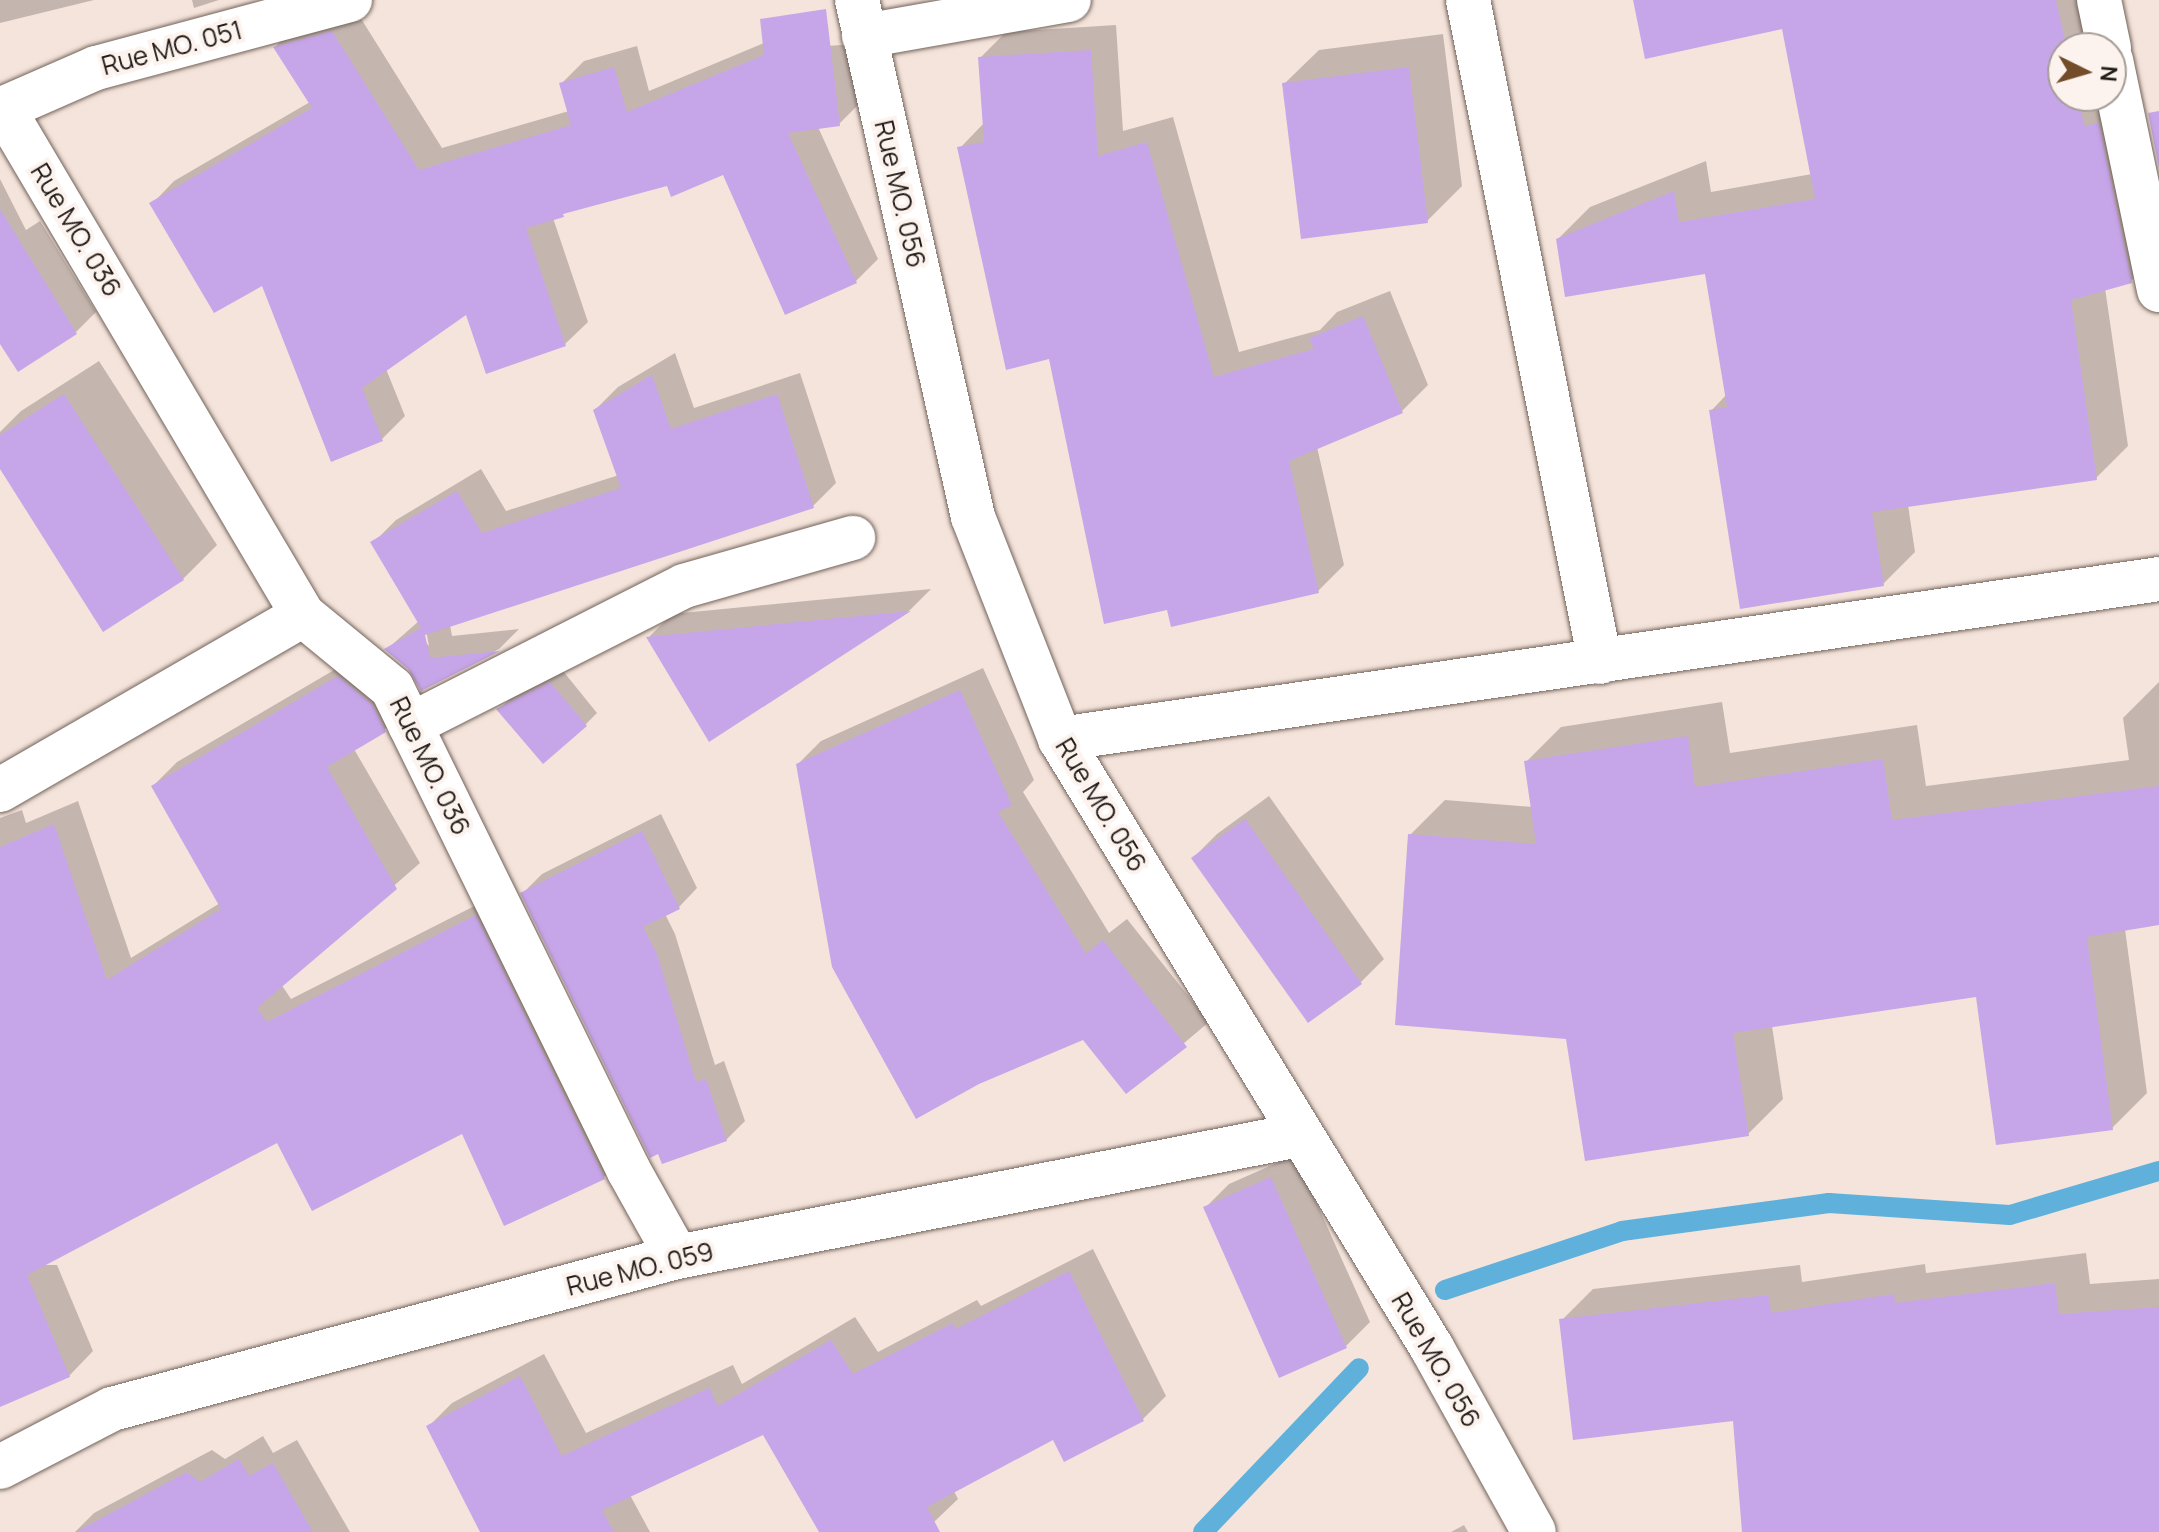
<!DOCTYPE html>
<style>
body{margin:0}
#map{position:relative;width:2159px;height:1532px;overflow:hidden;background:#f5e4db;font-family:Manrope,sans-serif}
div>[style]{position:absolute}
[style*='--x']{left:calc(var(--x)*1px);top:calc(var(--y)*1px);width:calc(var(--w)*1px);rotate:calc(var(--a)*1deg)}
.shadow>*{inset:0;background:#0003}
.stream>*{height:20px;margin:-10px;padding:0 10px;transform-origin:10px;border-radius:10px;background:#5fb1dc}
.building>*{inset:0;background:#c7a5e9}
.roads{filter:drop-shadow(0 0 2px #71635b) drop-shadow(0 0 2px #71635b)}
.minor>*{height:44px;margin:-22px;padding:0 22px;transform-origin:22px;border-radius:22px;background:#fff}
span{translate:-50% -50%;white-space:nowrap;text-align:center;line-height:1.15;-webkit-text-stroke:8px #fdf3ee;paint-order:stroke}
.street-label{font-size:26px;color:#231d1a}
.north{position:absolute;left:2047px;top:32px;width:80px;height:80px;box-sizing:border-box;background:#fdf3ee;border:2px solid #a69d99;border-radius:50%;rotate:95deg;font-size:22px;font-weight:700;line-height:32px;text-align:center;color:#231d1a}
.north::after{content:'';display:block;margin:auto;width:28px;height:36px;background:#734d2a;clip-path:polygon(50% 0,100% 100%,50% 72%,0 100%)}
</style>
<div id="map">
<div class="shadow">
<i style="clip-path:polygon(0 0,94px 0,0 23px)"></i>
<i style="clip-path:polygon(192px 0,219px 0,194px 8px)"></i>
<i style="clip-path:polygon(1635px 0,2094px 0,2105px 48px,2063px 48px,2063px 96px,2111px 96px,2159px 253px,2131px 281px,2105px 288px,2128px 446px,2096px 478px,1908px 505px,1915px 552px,1883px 584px,1711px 411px,1727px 394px,1707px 272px,1558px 239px,1590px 207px,1706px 161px,1711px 192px,1812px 174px,1783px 19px)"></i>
<i style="clip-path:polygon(355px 9px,442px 148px,569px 111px,562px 83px,584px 61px,637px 46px,649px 91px,783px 35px,785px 49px,855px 44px,862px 101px,839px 124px,818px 127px,878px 259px,855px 282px,724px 173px,668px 183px,567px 211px,553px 218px,588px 322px,565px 344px,467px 312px,386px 369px,405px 416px,382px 439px,332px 459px,263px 283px,152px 204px,174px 181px,310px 102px,275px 47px,297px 25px)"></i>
<i style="clip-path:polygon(1116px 25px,1123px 131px,1173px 117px,1239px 352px,1320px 330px,1337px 312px,1390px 291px,1428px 385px,1402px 411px,1317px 447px,1344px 565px,1318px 591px,1169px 607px,1050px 357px,960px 148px,984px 123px,980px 58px,1006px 32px)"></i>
<i style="clip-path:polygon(1443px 34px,1462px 186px,1427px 221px,1284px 84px,1319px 50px)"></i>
<i style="clip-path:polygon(0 179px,26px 230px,40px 221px,96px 312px,76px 332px,0 340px)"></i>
<i style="clip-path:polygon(evenodd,675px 353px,694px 408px,800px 373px,836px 483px,813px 506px,450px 625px,452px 636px,519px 629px,499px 649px,422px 689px,410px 668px,387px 649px,419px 621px,373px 543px,396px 520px,481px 469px,506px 511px,619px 475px,595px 410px,618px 387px,675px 353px,425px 625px,429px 646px,424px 640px,425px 625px)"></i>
<i style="clip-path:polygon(99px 361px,217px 545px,183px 579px,0 465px,0 432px,21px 411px)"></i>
<i style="clip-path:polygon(931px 589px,910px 610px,710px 739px,649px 637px,672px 614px)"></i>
<i style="clip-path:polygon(363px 653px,409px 706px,384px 730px,354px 749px,420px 863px,281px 984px,291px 999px,500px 893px,628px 1153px,604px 1177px,463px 1131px,278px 1141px,42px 1265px,57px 1265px,93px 1351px,69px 1376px,0 1405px,0 818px,22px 810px,26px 823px,78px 801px,131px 958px,220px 903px,153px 786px,177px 762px)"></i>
<i style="clip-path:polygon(983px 668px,1034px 780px,1023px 792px,1109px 933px,1127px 919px,1209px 1022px,1126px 1092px,1083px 1037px,798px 764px,821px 741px)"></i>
<i style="clip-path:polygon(563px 671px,597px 713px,585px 725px,499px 709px,511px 698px)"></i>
<i style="clip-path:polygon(2159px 682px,2159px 923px,2125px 929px,2147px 1093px,2112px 1128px,1978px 994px,1772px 1026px,1783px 1099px,1748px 1134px,1568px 1037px,1410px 835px,1445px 800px,1533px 807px,1526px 762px,1561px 727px,1722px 702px,1730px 753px,1917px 725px,1926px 786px,2129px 760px,2123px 718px)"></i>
<i style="clip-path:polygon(1269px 796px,1384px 959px,1360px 983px,1193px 858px,1217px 834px)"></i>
<i style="clip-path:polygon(661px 814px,697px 888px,679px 907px,665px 914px,675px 934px,715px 1065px,724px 1061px,745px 1121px,726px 1140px,523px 893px,542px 874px)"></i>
<i style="clip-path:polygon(1295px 1155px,1370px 1322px,1346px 1346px,1205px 1208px,1229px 1184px)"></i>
<i style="clip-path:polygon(1093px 1249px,1166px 1396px,1142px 1420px,1054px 1437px,954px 1491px,958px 1499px,934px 1522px,918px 1532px,821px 1532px,764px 1432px,630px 1495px,650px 1532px,482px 1532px,428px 1427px,452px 1403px,544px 1354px,586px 1433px,733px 1365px,742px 1384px,855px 1317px,878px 1352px,977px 1300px,981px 1306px)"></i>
<i style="clip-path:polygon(2086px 1253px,2090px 1284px,2159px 1279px,2159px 1532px,1744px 1532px,1735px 1419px,1562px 1320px,1593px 1289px,1800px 1265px,1802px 1282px,1925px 1264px,1926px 1273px)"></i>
<i style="clip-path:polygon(263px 1436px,273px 1453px,297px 1440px,350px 1532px,75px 1532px,94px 1513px,212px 1450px,225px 1459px)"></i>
<i style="clip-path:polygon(1464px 1525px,1468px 1532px,1451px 1532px)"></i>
</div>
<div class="stream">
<i style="--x:1445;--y:1290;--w:187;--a:-18.4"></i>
<i style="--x:1622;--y:1231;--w:209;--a:-7.7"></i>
<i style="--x:1829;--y:1203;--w:181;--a:3.8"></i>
<i style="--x:2010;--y:1215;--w:155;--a:-16.5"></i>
<i style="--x:1203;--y:1532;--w:226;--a:-46.4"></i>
</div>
<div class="building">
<i style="clip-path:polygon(1633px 0,2056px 0,2067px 48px,2063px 48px,2063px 96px,2078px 96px,2084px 126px,2099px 123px,2132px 283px,2071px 300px,2097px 480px,1872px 512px,1884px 586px,1740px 609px,1709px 410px,1727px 407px,1705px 274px,1565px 297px,1556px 239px,1674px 191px,1679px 222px,1815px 199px,1782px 29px,1645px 59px)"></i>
<i style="clip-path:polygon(826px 9px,840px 126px,788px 133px,857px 283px,785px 315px,723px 175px,671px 197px,667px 186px,563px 214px,564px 217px,526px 228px,566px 346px,486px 374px,466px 315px,362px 388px,383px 441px,331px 462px,262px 286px,214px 313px,149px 203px,312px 108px,273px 47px,332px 31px,419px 170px,571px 125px,559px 83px,614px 67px,627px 112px,764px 55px,760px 19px)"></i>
<i style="clip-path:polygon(1091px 50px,1098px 156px,1147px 142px,1214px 377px,1314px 349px,1309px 338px,1363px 316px,1403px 413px,1289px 461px,1319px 593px,1171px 627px,1167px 610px,1104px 624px,1049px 359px,1006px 370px,957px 147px,984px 142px,978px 57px)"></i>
<i style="clip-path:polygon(1409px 67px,1428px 223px,1301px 239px,1282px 83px)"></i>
<i style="clip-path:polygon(2159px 111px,2159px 168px,2148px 113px)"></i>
<i style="clip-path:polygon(0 209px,77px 334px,18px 372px,0 344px)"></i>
<i style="clip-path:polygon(652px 375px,671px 429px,777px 394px,814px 508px,425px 635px,430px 658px,500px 651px,421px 691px,408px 669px,384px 649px,421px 628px,370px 542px,457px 491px,482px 533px,621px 488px,593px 410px)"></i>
<i style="clip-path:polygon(64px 394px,184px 580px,103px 632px,0 469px,0 435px)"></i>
<i style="clip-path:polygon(911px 611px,709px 742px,646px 637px)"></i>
<i style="clip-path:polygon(338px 676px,372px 704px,386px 732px,327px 767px,397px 889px,257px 1008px,267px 1022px,476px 915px,605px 1179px,504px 1226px,462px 1134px,312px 1211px,277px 1143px,27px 1275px,70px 1377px,0 1407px,0 847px,54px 824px,107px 980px,221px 909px,151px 786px)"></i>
<i style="clip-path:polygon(550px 682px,587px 726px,543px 764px,496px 709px)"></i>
<i style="clip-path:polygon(960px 690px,1012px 805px,998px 812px,1086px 954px,1103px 940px,1187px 1047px,1126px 1094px,1083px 1040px,979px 1084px,916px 1119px,832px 967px,796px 764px)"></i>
<i style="clip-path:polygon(1688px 736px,1695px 787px,1883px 759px,1892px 820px,2159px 786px,2159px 925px,2087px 937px,2113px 1130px,1996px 1145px,1976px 997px,1733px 1033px,1749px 1136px,1585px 1161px,1566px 1039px,1395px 1025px,1408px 834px,1536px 844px,1524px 761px)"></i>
<i style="clip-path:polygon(1245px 819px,1362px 984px,1308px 1023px,1191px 858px)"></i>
<i style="clip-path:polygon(642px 831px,680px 909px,643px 927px,657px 954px,696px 1082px,706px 1079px,727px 1141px,662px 1164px,658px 1154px,650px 1158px,520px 893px)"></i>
<i style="clip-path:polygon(1271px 1177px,1347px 1348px,1279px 1378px,1203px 1207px)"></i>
<i style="clip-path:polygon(1069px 1271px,1144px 1421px,1064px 1462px,1053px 1440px,927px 1507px,940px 1532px,819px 1532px,763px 1435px,602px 1510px,614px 1532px,480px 1532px,426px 1426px,520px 1376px,562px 1456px,709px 1388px,718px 1406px,831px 1340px,853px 1374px,953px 1323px,956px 1329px)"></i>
<i style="clip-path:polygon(2055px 1283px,2059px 1314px,2159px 1307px,2159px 1532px,1742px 1532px,1733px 1421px,1573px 1440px,1559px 1319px,1769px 1295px,1771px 1313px,1894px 1294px,1895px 1303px)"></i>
<i style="clip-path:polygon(239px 1459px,249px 1476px,273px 1463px,313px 1532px,76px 1532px,187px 1472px,200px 1482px)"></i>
</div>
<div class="roads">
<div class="minor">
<i style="--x:857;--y:0;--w:530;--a:77.35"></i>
<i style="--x:973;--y:517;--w:238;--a:68.6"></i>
<i style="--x:1060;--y:739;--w:714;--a:58.58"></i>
<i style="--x:1432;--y:1348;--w:210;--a:61"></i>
<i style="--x:1468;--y:0;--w:675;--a:78.72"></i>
<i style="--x:2099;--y:0;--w:49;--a:78.2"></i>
<i style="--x:864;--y:36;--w:208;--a:-10"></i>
<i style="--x:2111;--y:60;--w:235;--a:78.2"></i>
<i style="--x:3;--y:108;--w:589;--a:59.39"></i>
<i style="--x:303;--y:615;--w:115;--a:39.4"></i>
<i style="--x:392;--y:688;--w:538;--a:63.86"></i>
<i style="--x:629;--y:1171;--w:98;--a:60.8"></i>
<i style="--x:0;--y:110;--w:105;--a:-23.6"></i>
<i style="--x:96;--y:68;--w:263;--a:-15"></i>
<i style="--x:410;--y:725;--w:307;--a:-26.9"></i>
<i style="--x:684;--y:586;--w:176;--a:-15.9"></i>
<i style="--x:1060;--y:739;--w:1111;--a:-8.28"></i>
<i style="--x:0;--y:790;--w:350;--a:-30"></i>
<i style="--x:0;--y:1467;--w:126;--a:-27.4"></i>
<i style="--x:112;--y:1409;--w:585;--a:-15.06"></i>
<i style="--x:677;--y:1257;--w:634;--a:-11.1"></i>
</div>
</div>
<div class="street-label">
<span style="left:172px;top:48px;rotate:-15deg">Rue MO. 051</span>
<span style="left:900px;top:194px;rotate:77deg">Rue MO. 056</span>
<span style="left:76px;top:230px;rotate:59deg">Rue MO. 036</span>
<span style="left:430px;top:766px;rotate:64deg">Rue MO. 036</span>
<span style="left:1101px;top:805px;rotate:59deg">Rue MO. 056</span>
<span style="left:640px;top:1269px;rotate:-14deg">Rue MO. 059</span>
<span style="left:1436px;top:1360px;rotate:60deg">Rue MO. 056</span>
</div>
<div class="north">N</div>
</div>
